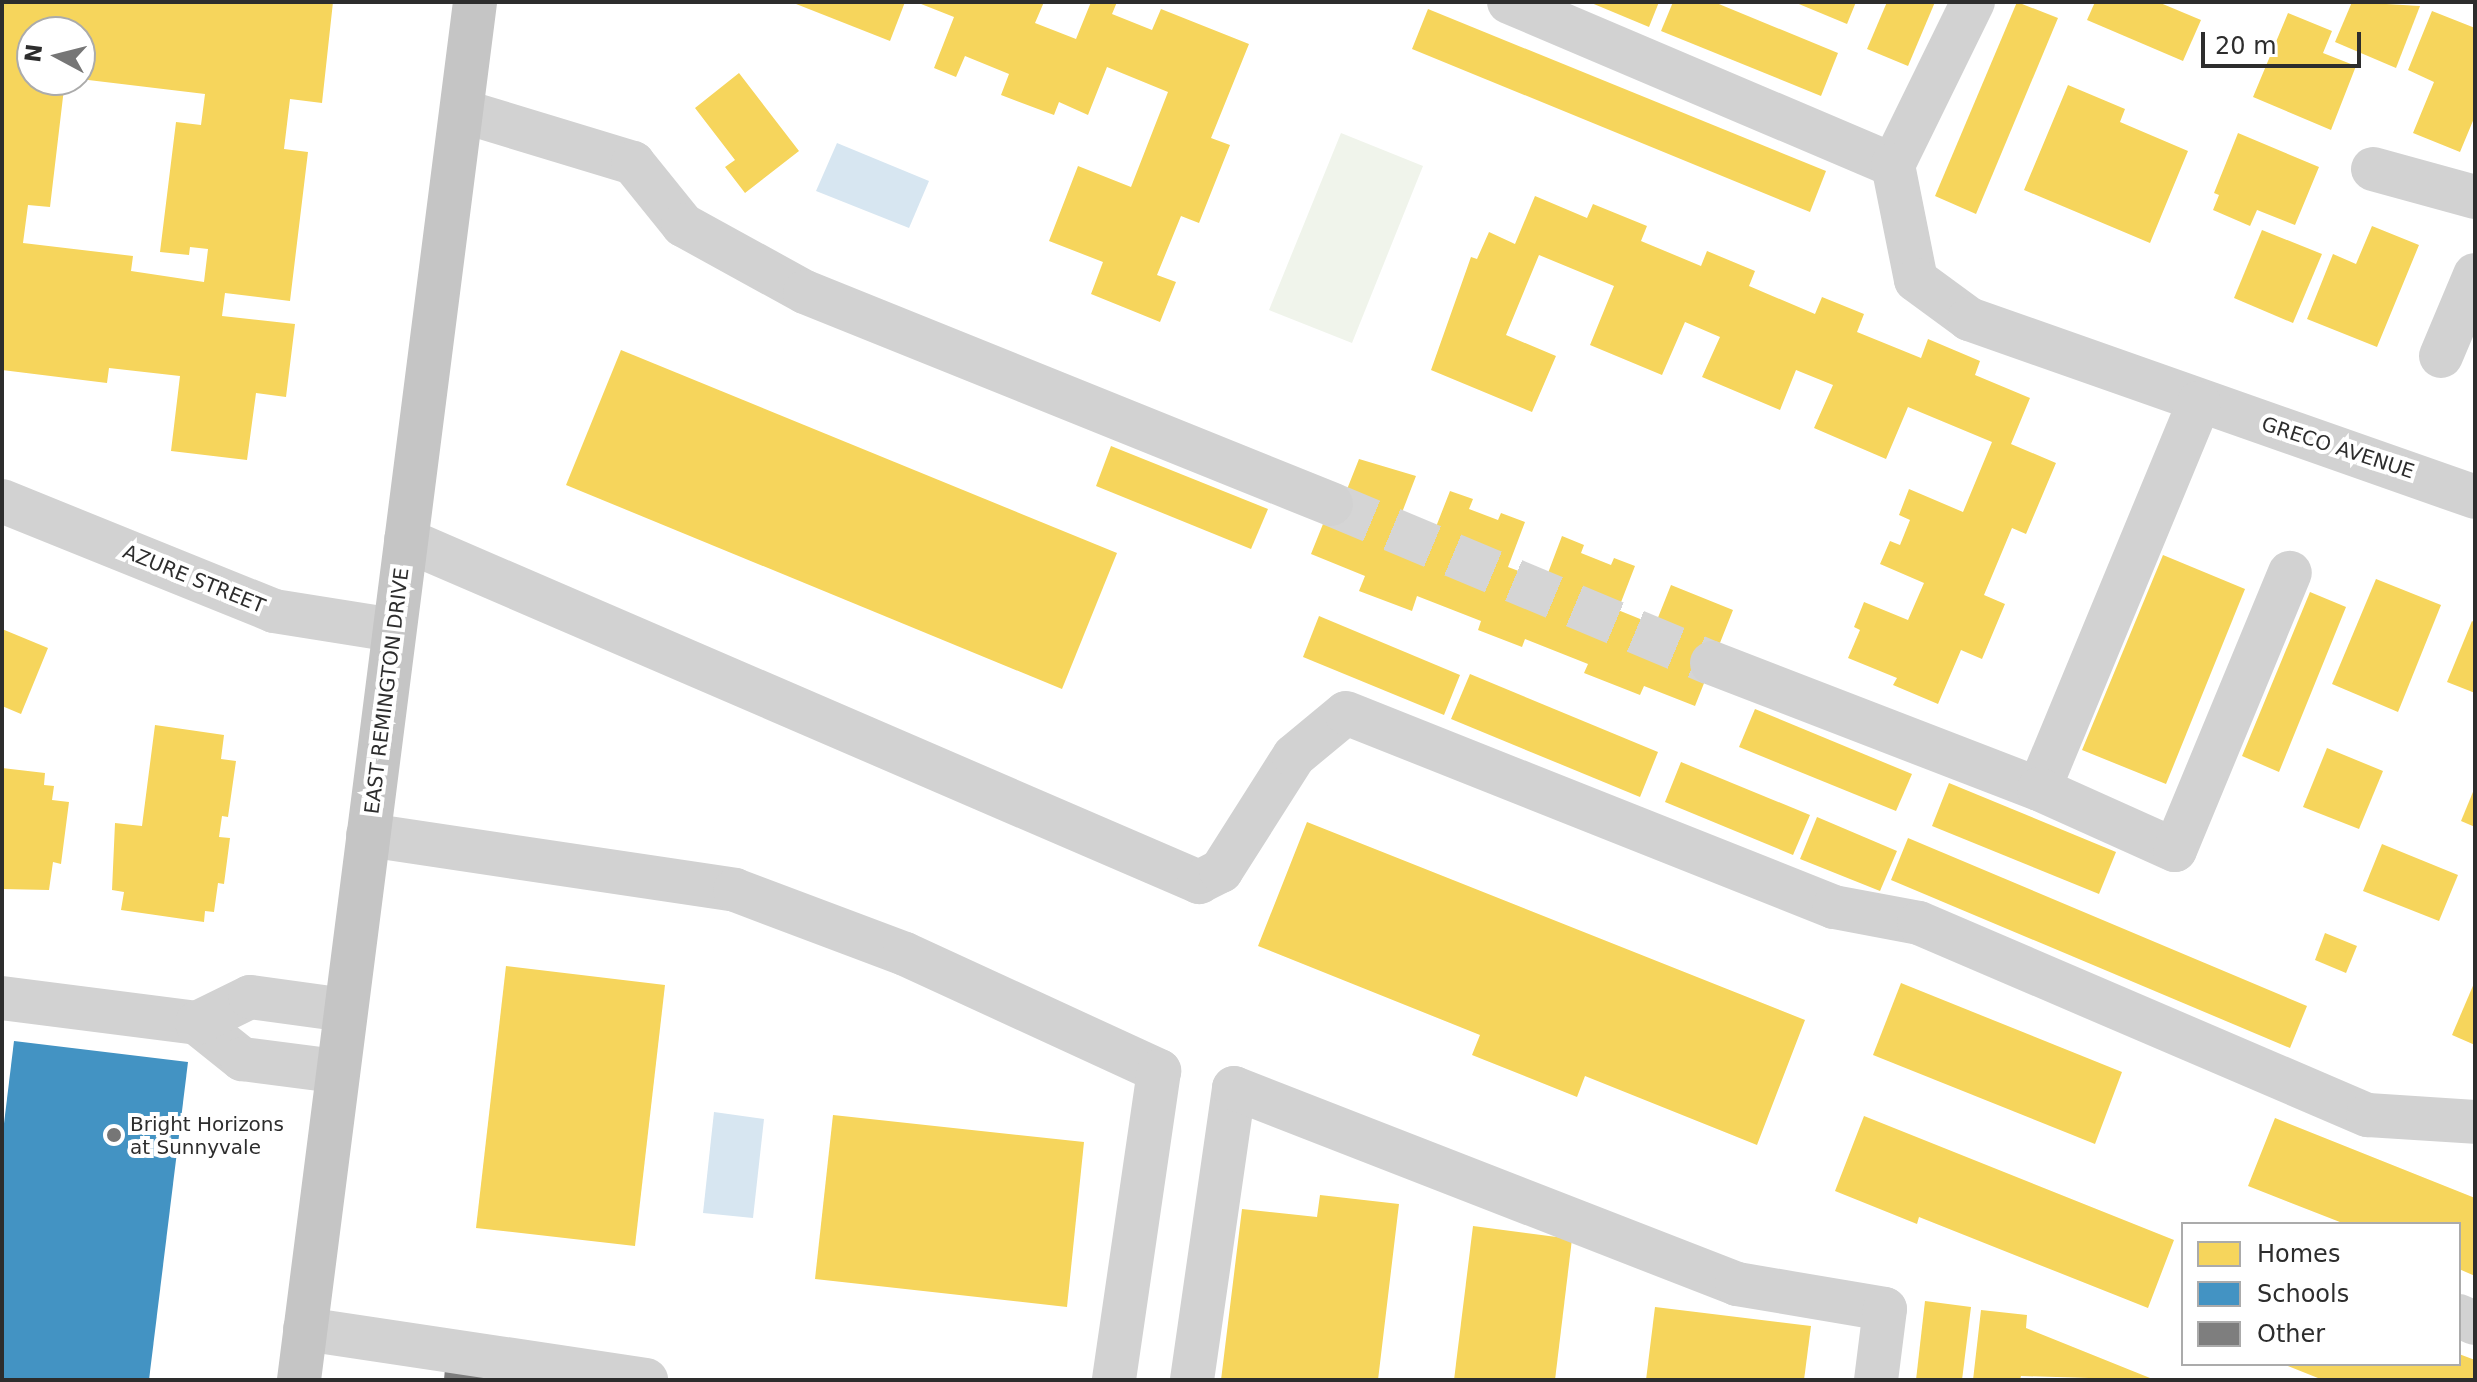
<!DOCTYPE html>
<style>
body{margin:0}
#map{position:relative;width:2477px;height:1382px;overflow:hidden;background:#fff;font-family:"DejaVu Sans",sans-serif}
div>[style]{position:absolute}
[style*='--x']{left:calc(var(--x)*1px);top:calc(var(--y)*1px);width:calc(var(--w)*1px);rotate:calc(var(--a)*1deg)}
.green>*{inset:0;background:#f0f4eb}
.water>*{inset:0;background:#d7e6f1}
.homes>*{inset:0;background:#f6d55c}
.schools>*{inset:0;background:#4393c3}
.building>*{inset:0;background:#7e7e7e}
.minor-tunnel>*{height:44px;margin-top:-22px;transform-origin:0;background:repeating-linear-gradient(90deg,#d5d5d5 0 44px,transparent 0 66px)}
.minor>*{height:44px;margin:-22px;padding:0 22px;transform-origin:22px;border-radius:22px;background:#d2d2d2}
.major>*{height:44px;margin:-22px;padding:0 22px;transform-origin:22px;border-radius:22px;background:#c5c5c5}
.dots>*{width:22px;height:22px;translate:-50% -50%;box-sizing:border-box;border:4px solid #fff;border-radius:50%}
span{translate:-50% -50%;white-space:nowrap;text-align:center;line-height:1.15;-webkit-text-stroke:8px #fff;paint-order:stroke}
.street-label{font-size:20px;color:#2d2d2d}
.poi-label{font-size:20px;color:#2d2d2d}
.left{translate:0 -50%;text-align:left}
.frame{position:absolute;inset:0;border:4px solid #2d2d2d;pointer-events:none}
.legend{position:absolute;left:2181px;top:1222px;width:280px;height:144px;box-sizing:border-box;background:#fff;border:2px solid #ababab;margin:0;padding:10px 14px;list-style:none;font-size:24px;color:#2d2d2d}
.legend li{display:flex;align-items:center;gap:16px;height:40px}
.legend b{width:40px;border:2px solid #ababab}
.north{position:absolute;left:16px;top:16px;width:80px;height:80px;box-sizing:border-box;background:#fff;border:2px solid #ababab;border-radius:50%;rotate:277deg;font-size:22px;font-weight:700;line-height:32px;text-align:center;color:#2d2d2d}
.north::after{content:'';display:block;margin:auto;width:28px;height:36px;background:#767676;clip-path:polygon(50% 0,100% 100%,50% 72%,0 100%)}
.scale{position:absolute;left:2201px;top:32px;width:160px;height:36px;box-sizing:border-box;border:4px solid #2d2d2d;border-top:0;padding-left:10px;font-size:24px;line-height:28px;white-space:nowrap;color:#2d2d2d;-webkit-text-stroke:6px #fff;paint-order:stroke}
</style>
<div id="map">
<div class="green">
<i style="clip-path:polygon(1341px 133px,1423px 166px,1352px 343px,1269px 310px)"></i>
</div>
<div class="water">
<i style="clip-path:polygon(837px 143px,929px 181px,909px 228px,816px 191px)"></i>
<i style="clip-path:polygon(714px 1112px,764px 1119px,753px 1218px,703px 1213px)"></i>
</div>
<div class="homes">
<i style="clip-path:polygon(evenodd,2px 2px,333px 2px,322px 103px,290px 99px,284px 149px,308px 152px,290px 301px,225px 293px,222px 316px,295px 324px,286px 397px,256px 393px,247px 460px,171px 451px,180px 376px,109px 368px,107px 383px,2px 370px,2px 2px,32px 32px,80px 32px,80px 79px,205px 94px,201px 125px,176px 122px,160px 252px,189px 255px,190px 247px,208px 249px,204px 282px,131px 271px,133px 256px,23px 243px,28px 205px,50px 207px,65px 80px,32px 80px,32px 32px)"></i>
<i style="clip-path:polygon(791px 2px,905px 2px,890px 41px)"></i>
<i style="clip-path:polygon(916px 2px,1044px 2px,1035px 23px,1076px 39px,1091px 2px,1117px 2px,1112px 14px,1152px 30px,1161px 9px,1249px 44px,1211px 138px,1230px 145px,1199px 223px,1181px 216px,1157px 275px,1176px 282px,1160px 322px,1091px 294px,1103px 262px,1049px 241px,1078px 166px,1131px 187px,1168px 92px,1107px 67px,1088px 115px,1059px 102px,1054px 115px,1001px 95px,1009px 74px,965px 56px,956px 77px,934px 68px,954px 17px)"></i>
<i style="clip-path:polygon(1589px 2px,1659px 2px,1649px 27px)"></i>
<i style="clip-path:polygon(1673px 2px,1714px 2px,1838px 53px,1821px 96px,1661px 31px)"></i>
<i style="clip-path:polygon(1794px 2px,1856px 2px,1847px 24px)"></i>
<i style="clip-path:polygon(1887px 2px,1935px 2px,1908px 66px,1867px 49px)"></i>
<i style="clip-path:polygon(2017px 2px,2058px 18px,1976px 214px,1935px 196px)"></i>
<i style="clip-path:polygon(2095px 2px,2158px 2px,2201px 20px,2183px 61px,2087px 20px)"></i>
<i style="clip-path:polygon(2352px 2px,2420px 6px,2396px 68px,2335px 42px)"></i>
<i style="clip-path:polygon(1428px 9px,1826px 171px,1810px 212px,1412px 49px)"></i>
<i style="clip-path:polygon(2432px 11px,2475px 28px,2475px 116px,2460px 152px,2413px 133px,2434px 82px,2408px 70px)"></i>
<i style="clip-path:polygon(2288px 13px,2332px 31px,2323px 53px,2356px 66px,2331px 130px,2253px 97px)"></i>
<i style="clip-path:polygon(739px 73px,799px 151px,745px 193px,725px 167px,735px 160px,695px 108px)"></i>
<i style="clip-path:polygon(2068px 85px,2125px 109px,2120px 122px,2188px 151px,2150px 243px,2024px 190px)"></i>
<i style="clip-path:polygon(2238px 133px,2319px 167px,2295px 225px,2257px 210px,2250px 226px,2213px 210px,2219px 195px,2214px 193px)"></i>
<i style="clip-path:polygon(1535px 196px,1587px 218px,1593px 204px,1647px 226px,1641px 241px,1701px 266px,1707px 251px,1755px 271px,1749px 286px,1815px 314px,1822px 297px,1864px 314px,1857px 332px,1921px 358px,1928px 339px,1980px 361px,1975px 375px,2030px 398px,2011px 444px,2056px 463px,2026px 534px,2012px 528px,1984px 595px,2005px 604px,1982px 659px,1961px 650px,1938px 704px,1893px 685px,1897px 678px,1848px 658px,1860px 630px,1854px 627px,1864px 602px,1908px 620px,1924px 583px,1880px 564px,1890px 541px,1900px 545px,1910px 520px,1899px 515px,1909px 489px,1963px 512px,1992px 442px,1908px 407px,1886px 459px,1814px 428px,1833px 385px,1796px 370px,1780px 410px,1702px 377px,1720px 337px,1685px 322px,1662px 375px,1590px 345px,1614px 286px,1539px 255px,1506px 335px,1556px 356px,1532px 412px,1431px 370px,1471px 257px,1477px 259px,1489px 232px,1515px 244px)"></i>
<i style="clip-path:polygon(2372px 226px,2419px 245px,2377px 347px,2307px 319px,2333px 254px,2356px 264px)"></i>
<i style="clip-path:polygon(2262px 230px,2322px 254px,2293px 323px,2234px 298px)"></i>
<i style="clip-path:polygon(621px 350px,1117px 553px,1062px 689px,566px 485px)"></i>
<i style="clip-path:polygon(1111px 446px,1268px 509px,1251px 549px,1096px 486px)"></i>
<i style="clip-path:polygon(1359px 459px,1416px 476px,1398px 523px,1432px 537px,1450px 491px,1473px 499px,1469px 509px,1498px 520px,1501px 513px,1525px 522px,1508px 567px,1545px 581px,1562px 536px,1584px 545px,1581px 553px,1611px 565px,1614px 558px,1635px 566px,1618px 610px,1655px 625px,1671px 585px,1733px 610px,1695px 706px,1644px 686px,1640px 695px,1584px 673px,1588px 664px,1525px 639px,1522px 647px,1478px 630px,1481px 621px,1417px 596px,1412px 611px,1359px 591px,1365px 576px,1311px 554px,1331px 504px,1340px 507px)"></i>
<i style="clip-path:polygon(2163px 555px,2245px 589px,2166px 784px,2082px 750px)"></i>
<i style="clip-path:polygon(2376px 579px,2441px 605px,2398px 712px,2332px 684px)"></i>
<i style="clip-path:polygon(2310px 592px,2346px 607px,2279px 772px,2242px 756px)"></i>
<i style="clip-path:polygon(1319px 616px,1460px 675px,1444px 715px,1303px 657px)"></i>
<i style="clip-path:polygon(2472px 621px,2475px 623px,2475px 693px,2447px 682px)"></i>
<i style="clip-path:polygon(2px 629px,48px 648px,21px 714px,2px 706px)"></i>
<i style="clip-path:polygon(1470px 674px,1658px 752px,1640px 797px,1451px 719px)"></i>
<i style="clip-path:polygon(1755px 709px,1912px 774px,1896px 811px,1739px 747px)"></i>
<i style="clip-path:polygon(155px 725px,224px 735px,221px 759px,236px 761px,228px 817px,222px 816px,219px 837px,230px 838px,224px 884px,218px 883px,214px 912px,205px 911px,204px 922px,121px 910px,124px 892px,112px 890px,115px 823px,142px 826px)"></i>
<i style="clip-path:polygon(2327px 748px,2383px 771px,2359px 829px,2303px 807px)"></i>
<i style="clip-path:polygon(1681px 762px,1810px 815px,1793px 855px,1665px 802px)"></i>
<i style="clip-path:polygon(2px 768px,45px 773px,44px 785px,54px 786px,52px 800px,69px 802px,61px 864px,53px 862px,49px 890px,2px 889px)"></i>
<i style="clip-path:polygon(1949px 783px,2116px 852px,2099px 894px,1932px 826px)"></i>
<i style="clip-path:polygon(2475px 787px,2475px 827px,2461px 821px)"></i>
<i style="clip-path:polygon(1817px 817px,1897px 851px,1880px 891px,1800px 859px)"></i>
<i style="clip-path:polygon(1307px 822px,1805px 1020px,1757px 1145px,1585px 1076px,1577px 1097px,1472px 1055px,1480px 1035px,1258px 946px)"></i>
<i style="clip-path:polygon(1908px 838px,2307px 1006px,2290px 1048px,1891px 880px)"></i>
<i style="clip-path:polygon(2382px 844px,2458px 875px,2439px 921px,2363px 891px)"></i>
<i style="clip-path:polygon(2325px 933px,2357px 946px,2346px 973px,2315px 960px)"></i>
<i style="clip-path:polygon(506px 966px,665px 985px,635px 1246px,476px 1228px)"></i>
<i style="clip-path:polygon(2475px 981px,2475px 1045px,2452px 1035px)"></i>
<i style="clip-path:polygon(1901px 983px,2122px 1072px,2095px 1144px,1873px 1055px)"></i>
<i style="clip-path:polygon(833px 1115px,1084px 1142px,1067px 1307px,815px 1279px)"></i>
<i style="clip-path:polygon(1864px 1116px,2174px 1240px,2148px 1308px,1919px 1217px,1917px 1224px,1835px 1191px)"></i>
<i style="clip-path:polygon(2275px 1118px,2475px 1198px,2475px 1276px,2459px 1269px,2459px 1224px,2345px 1224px,2248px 1186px)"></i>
<i style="clip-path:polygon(1320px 1195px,1399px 1204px,1378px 1380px,1221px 1380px,1242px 1209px,1317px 1217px)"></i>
<i style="clip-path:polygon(1473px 1226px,1572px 1239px,1555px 1380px,1454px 1380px)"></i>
<i style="clip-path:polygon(1925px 1301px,1971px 1307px,1962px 1380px,1916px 1380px)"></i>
<i style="clip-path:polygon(1655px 1307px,1811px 1326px,1804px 1380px,1646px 1380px)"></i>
<i style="clip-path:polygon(1981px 1310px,2027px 1315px,2026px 1328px,2155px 1380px,2021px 1376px,2020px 1380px,1973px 1380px)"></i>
<i style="clip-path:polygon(2459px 1354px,2475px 1360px,2475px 1380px,2323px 1380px,2283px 1364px,2459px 1364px)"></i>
</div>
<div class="schools">
<i style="clip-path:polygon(14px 1041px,188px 1062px,149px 1380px,2px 1380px,2px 1140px)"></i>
</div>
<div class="building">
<i style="clip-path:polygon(445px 1368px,504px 1380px,444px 1380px)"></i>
</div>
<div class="minor-tunnel">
<i style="--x:1331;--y:504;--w:413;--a:22.7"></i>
</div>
<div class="minor">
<i style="--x:1509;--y:2;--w:417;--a:23"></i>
<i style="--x:1893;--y:165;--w:182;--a:-63.9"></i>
<i style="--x:462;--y:111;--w:179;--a:16.9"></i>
<i style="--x:633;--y:163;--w:80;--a:51.1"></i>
<i style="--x:683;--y:225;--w:139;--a:28.8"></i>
<i style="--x:805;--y:292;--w:567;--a:21.95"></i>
<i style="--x:1893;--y:165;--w:117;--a:78.7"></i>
<i style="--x:1916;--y:280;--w:66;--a:36.3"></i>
<i style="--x:1969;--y:319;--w:536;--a:19.38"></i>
<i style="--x:2373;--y:169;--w:106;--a:15.4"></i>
<i style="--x:2441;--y:356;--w:88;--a:-67.2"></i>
<i style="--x:2;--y:501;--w:293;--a:22"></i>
<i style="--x:274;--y:611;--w:121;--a:9"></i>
<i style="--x:406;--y:540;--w:864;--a:23.33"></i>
<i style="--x:1199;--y:882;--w:25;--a:-27"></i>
<i style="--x:1221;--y:871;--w:136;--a:-57.6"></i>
<i style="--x:1294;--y:756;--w:67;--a:-39.6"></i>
<i style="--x:1346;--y:713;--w:525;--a:21.68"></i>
<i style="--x:1834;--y:907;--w:86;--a:10.7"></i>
<i style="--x:1919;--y:923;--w:488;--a:23.2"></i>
<i style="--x:2368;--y:1115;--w:107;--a:3.7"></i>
<i style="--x:1712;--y:663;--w:350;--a:21.1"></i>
<i style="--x:2039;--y:789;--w:418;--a:-67.5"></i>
<i style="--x:2039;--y:789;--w:149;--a:24.2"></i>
<i style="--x:2175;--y:850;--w:300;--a:-67.5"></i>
<i style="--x:368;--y:835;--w:371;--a:8.5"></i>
<i style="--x:735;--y:890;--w:182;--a:20.6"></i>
<i style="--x:905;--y:954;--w:280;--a:24.7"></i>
<i style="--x:1159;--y:1071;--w:312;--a:98.3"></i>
<i style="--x:2;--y:998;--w:197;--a:7.3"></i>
<i style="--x:197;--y:1023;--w:58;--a:38.7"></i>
<i style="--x:242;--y:1059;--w:95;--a:7.3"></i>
<i style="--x:197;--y:1023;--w:59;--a:-26.1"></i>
<i style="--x:250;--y:997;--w:96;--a:7.8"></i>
<i style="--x:2459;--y:1316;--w:17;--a:24"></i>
<i style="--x:305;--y:1329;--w:345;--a:8.5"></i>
<i style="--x:1192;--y:1380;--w:295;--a:-81.8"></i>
<i style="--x:1234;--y:1088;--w:540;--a:21.29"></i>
<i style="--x:1737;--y:1284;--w:150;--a:9.6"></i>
<i style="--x:1885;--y:1309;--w:72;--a:97.2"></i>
</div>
<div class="major">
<i style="--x:299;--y:1380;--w:1389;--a:-82.72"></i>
</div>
<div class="dots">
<i style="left:114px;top:1135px;background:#767676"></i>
</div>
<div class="street-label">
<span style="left:2338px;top:448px;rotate:18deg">GRECO AVENUE</span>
<span style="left:194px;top:579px;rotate:22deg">AZURE STREET</span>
<span style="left:387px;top:691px;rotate:-83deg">EAST REMINGTON DRIVE</span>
</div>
<div class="poi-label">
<span class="left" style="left:130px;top:1136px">Bright Horizons<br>at Sunnyvale</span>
</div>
<div class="frame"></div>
<ul class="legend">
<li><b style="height:22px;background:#f6d55c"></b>Homes</li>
<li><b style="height:22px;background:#4393c3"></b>Schools</li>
<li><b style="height:22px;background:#7e7e7e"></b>Other</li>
</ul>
<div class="north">N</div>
<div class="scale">20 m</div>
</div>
